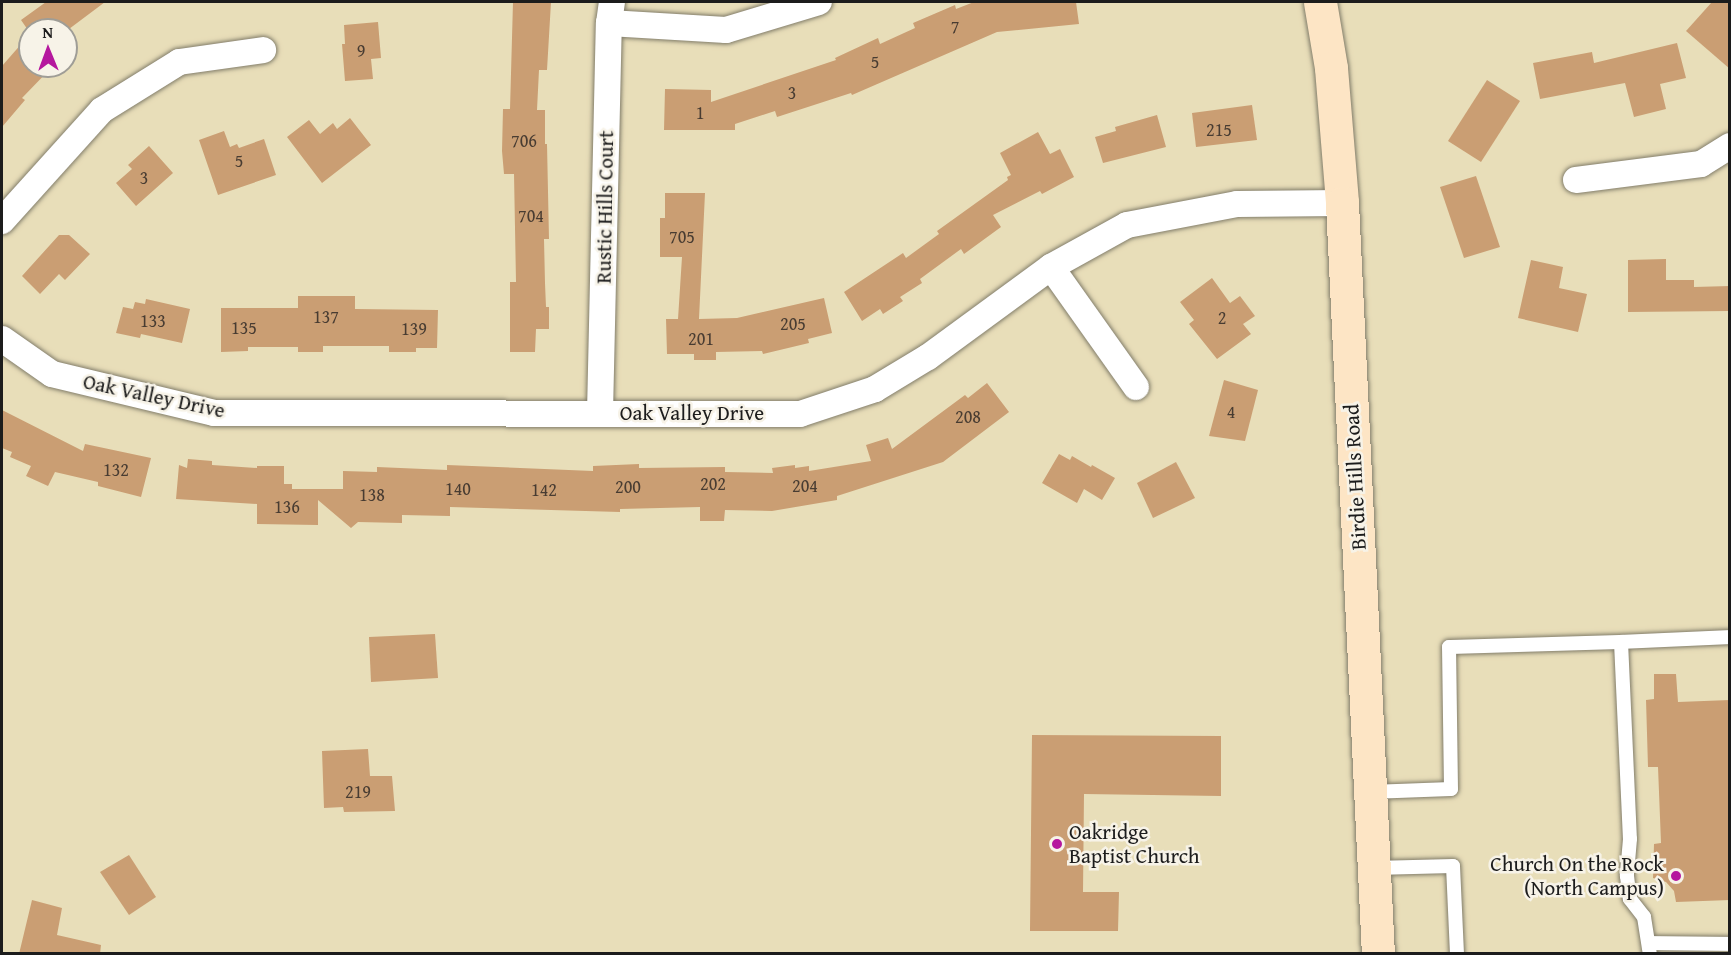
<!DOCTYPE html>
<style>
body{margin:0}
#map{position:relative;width:1731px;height:955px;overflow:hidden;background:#e8deb9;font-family:"Gentium Book Plus",serif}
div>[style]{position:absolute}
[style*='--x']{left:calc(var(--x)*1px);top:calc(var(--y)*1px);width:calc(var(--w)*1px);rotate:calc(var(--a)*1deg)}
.building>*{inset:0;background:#ca9e73}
.roads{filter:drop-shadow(0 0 2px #827d6a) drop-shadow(0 0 2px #827d6a)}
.lane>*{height:14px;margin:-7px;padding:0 7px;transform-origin:7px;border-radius:7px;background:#fff}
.street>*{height:26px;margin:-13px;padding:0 13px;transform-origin:13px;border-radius:13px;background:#fff}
.secondary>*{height:33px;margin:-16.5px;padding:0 16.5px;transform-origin:16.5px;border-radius:16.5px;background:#fde5c5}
.dots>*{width:16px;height:16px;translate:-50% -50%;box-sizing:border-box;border:3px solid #f7f3e8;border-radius:50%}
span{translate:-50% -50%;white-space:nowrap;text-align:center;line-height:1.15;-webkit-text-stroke:5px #f7f3e8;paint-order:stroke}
.number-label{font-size:18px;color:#483c32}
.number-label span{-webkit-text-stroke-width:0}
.street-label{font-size:21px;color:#1c1c1c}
.poi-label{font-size:21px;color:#1c1c1c}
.left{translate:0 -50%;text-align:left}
.right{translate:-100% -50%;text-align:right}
.frame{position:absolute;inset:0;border:3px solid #1c1c1c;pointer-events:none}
.north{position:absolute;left:18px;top:18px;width:60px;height:60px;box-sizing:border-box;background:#f7f3e8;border:2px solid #9f9d96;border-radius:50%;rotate:359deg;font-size:16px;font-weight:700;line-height:24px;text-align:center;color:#1c1c1c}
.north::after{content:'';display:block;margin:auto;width:21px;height:27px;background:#b5179e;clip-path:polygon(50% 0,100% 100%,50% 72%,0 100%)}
</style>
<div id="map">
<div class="building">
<i style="clip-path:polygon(46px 2px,105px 2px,69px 29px,71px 32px,66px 36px,66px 30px,30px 30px,30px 33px,21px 20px)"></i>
<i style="clip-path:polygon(513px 2px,551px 2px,547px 70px,539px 70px,537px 110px,545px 110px,545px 144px,547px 144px,549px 239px,544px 239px,545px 283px,546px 307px,549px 307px,549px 329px,536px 329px,535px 352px,510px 352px,510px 282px,516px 282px,514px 174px,504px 174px,502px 151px,503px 109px,510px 109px)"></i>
<i style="clip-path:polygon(974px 2px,1076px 2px,1079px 24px,997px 32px,852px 95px,851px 93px,777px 117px,775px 111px,735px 124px,735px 130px,664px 130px,665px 89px,711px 90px,711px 102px,836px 60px,835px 58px,878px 38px,880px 44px,915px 28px,913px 23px,955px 5px,956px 9px)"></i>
<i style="clip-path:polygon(1712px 2px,1730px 2px,1730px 69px,1686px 31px)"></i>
<i style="clip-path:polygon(378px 22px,381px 58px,371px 59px,373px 79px,345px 81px,342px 44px,345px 44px,344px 25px)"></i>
<i style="clip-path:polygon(30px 34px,30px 66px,53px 66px,22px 98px,25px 100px,2px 127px,2px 66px)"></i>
<i style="clip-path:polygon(1677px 43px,1686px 78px,1660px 84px,1666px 109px,1634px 117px,1625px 83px,1540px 99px,1533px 63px,1592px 52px,1594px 63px)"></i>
<i style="clip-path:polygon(1487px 80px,1520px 101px,1481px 162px,1448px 141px)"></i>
<i style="clip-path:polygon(1252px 105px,1257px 140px,1196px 147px,1192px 113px)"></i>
<i style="clip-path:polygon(1157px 115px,1166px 147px,1103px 163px,1095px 137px,1116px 131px,1115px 127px)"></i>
<i style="clip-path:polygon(350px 118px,371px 145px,322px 183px,287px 137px,309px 120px,320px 134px,333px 123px,337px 129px)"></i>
<i style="clip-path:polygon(224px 131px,230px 147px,237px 144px,239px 148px,264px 139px,276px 175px,218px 195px,199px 140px)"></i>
<i style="clip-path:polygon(1038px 132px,1050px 154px,1060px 149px,1074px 177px,1042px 194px,1040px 191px,993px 215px,1001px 227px,964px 254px,961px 249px,920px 279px,922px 283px,900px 297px,903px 301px,883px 314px,880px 309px,862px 321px,844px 292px,903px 253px,906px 258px,939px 234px,937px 231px,1008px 180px,1007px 177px,1011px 175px,1000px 153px)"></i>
<i style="clip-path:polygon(149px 146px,173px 173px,136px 206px,116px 183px,132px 169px,128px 165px)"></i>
<i style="clip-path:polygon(1476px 176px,1500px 247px,1464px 258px,1440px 187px)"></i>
<i style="clip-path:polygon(665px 193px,705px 193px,699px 319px,737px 318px,824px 298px,832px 333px,808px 339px,809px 343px,763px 354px,762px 351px,716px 352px,716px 360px,694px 360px,694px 354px,667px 354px,666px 319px,678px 319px,682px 257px,660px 257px,660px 218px,665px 218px)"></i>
<i style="clip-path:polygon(59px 235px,69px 235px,90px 254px,65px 280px,59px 274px,40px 294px,22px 276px)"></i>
<i style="clip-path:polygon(1666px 259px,1666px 280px,1694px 280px,1694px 287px,1730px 286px,1730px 311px,1628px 312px,1628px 260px)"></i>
<i style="clip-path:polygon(1531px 260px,1563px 267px,1559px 288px,1587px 294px,1578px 332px,1518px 318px)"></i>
<i style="clip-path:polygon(1212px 278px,1230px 303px,1240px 296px,1255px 316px,1243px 324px,1251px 334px,1217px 359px,1189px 324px,1194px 320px,1180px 302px)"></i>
<i style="clip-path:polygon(298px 296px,355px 296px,355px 309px,438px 310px,437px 348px,416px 348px,416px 352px,389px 352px,389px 346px,323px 346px,323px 352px,298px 352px,298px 347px,248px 347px,248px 351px,221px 352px,221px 308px,298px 308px)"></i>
<i style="clip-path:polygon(146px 299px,190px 309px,182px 343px,141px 334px,140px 338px,116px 333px,123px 307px,133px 309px,135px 302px,145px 304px)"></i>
<i style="clip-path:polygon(1224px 380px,1258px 390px,1245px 441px,1209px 436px)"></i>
<i style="clip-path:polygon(987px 383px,1009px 412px,943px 462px,837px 496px,837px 500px,772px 511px,725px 510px,724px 521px,700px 521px,700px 507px,620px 509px,620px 512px,450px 507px,450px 516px,402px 515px,402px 523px,358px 522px,351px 528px,318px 500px,318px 525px,257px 524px,257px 504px,176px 499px,179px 465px,187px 468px,188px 459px,212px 461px,212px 465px,257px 468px,257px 466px,284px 466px,284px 484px,292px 484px,292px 489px,343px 489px,343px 471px,377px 472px,377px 467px,447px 470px,447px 465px,593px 471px,593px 466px,639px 464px,639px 468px,725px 467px,725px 472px,773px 473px,772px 468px,795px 465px,795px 468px,809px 466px,809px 471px,871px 461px,866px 445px,888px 438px,892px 449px,965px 395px,968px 398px)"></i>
<i style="clip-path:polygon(2px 410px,83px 451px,85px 444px,151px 458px,141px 497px,98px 486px,98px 482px,55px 472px,48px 486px,26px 476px,31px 466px,10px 457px,12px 452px,2px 448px)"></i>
<i style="clip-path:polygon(1059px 454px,1070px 460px,1072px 456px,1091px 467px,1092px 465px,1115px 478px,1102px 500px,1084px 489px,1077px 503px,1042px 483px)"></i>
<i style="clip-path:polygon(1176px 462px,1195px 498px,1153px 518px,1137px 483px)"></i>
<i style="clip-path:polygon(435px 634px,438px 678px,371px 682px,369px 637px)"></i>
<i style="clip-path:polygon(1654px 674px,1676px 674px,1678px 702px,1730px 700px,1730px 900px,1676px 902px,1674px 891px,1666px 882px,1653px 878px,1654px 844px,1661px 843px,1658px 767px,1648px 767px,1646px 700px,1654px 699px)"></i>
<i style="clip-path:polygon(1032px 735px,1221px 736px,1221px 796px,1084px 794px,1083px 892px,1119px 892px,1118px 931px,1030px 931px)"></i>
<i style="clip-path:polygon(368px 749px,370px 776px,392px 776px,395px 811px,344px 812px,343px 807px,324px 808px,322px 751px)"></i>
<i style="clip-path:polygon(129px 855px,156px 897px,129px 915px,100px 872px)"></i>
<i style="clip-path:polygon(32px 900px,62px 908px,57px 935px,101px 945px,100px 954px,19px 954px)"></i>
</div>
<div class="roads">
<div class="lane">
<i style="--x:1621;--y:642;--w:109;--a:-2.6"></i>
<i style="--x:1370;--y:792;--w:81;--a:-2.1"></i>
<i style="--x:1451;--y:789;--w:142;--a:-90.8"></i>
<i style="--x:1449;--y:647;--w:172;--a:-1.7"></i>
<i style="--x:1621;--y:642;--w:197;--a:87.4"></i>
<i style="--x:1630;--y:839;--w:37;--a:95"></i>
<i style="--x:1627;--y:876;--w:23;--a:83"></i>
<i style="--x:1630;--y:899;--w:23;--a:52"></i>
<i style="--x:1644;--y:917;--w:37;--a:81"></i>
<i style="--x:1374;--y:868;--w:79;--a:-1.5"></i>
<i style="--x:1453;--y:866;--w:88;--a:87.4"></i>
<i style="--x:1650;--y:943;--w:80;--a:0.7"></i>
</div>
<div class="street">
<i style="--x:609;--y:23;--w:117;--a:3.4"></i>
<i style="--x:726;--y:30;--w:97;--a:-16.8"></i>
<i style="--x:1576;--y:180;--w:126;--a:-7.3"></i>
<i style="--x:1701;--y:164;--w:34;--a:-32"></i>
<i style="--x:2;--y:221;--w:149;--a:-48"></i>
<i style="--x:102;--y:110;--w:91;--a:-31.9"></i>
<i style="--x:179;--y:62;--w:85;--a:-8.1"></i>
<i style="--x:1051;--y:267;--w:147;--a:54.7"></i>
<i style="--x:2;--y:339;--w:61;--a:35"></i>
<i style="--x:52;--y:374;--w:167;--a:13.5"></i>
<i style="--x:214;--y:413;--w:586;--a:0.1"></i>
<i style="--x:800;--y:414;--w:79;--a:-18.4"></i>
<i style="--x:875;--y:389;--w:62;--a:-31.1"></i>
<i style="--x:928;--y:357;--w:152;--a:-36.2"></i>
<i style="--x:1051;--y:267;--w:87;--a:-28.9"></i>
<i style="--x:1127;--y:225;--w:112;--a:-10.8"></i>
<i style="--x:1237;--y:204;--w:105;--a:-0.5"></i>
<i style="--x:600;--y:413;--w:390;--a:-88.7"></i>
<i style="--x:609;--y:23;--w:21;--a:-82"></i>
</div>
<div class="secondary">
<i style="--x:1320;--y:2;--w:67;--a:80.5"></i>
<i style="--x:1331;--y:68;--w:135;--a:85.3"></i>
<i style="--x:1342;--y:203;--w:752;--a:87.26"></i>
</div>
</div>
<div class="dots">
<i style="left:1057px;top:844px;background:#b5179e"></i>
<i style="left:1676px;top:876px;background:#b5179e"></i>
</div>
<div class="number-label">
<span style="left:955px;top:27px">7</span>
<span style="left:361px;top:51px">9</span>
<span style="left:875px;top:62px">5</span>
<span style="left:792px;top:93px">3</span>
<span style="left:700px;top:113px">1</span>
<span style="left:1219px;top:130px">215</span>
<span style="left:524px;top:141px">706</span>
<span style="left:239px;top:161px">5</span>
<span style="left:144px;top:178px">3</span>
<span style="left:531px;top:216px">704</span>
<span style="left:682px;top:237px">705</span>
<span style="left:326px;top:317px">137</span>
<span style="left:1222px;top:318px">2</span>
<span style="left:153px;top:321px">133</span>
<span style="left:793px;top:324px">205</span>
<span style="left:244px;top:328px">135</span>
<span style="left:414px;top:329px">139</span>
<span style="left:701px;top:339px">201</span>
<span style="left:1231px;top:412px">4</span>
<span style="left:968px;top:417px">208</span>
<span style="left:116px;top:470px">132</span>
<span style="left:713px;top:484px">202</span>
<span style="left:805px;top:486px">204</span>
<span style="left:628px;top:487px">200</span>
<span style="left:458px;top:489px">140</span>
<span style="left:544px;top:490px">142</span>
<span style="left:372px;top:495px">138</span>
<span style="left:287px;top:507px">136</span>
<span style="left:358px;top:792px">219</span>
</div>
<div class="street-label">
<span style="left:605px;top:207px;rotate:-89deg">Rustic Hills Court</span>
<span style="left:154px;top:396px;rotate:12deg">Oak Valley Drive</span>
<span style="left:692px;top:413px">Oak Valley Drive</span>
<span style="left:1355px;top:477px;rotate:-93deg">Birdie Hills Road</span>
</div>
<div class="poi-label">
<span class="left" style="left:1069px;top:844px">Oakridge<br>Baptist Church</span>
<span class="right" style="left:1664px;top:876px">Church On the Rock<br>(North Campus)</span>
</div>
<div class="frame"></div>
<div class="north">N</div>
</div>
